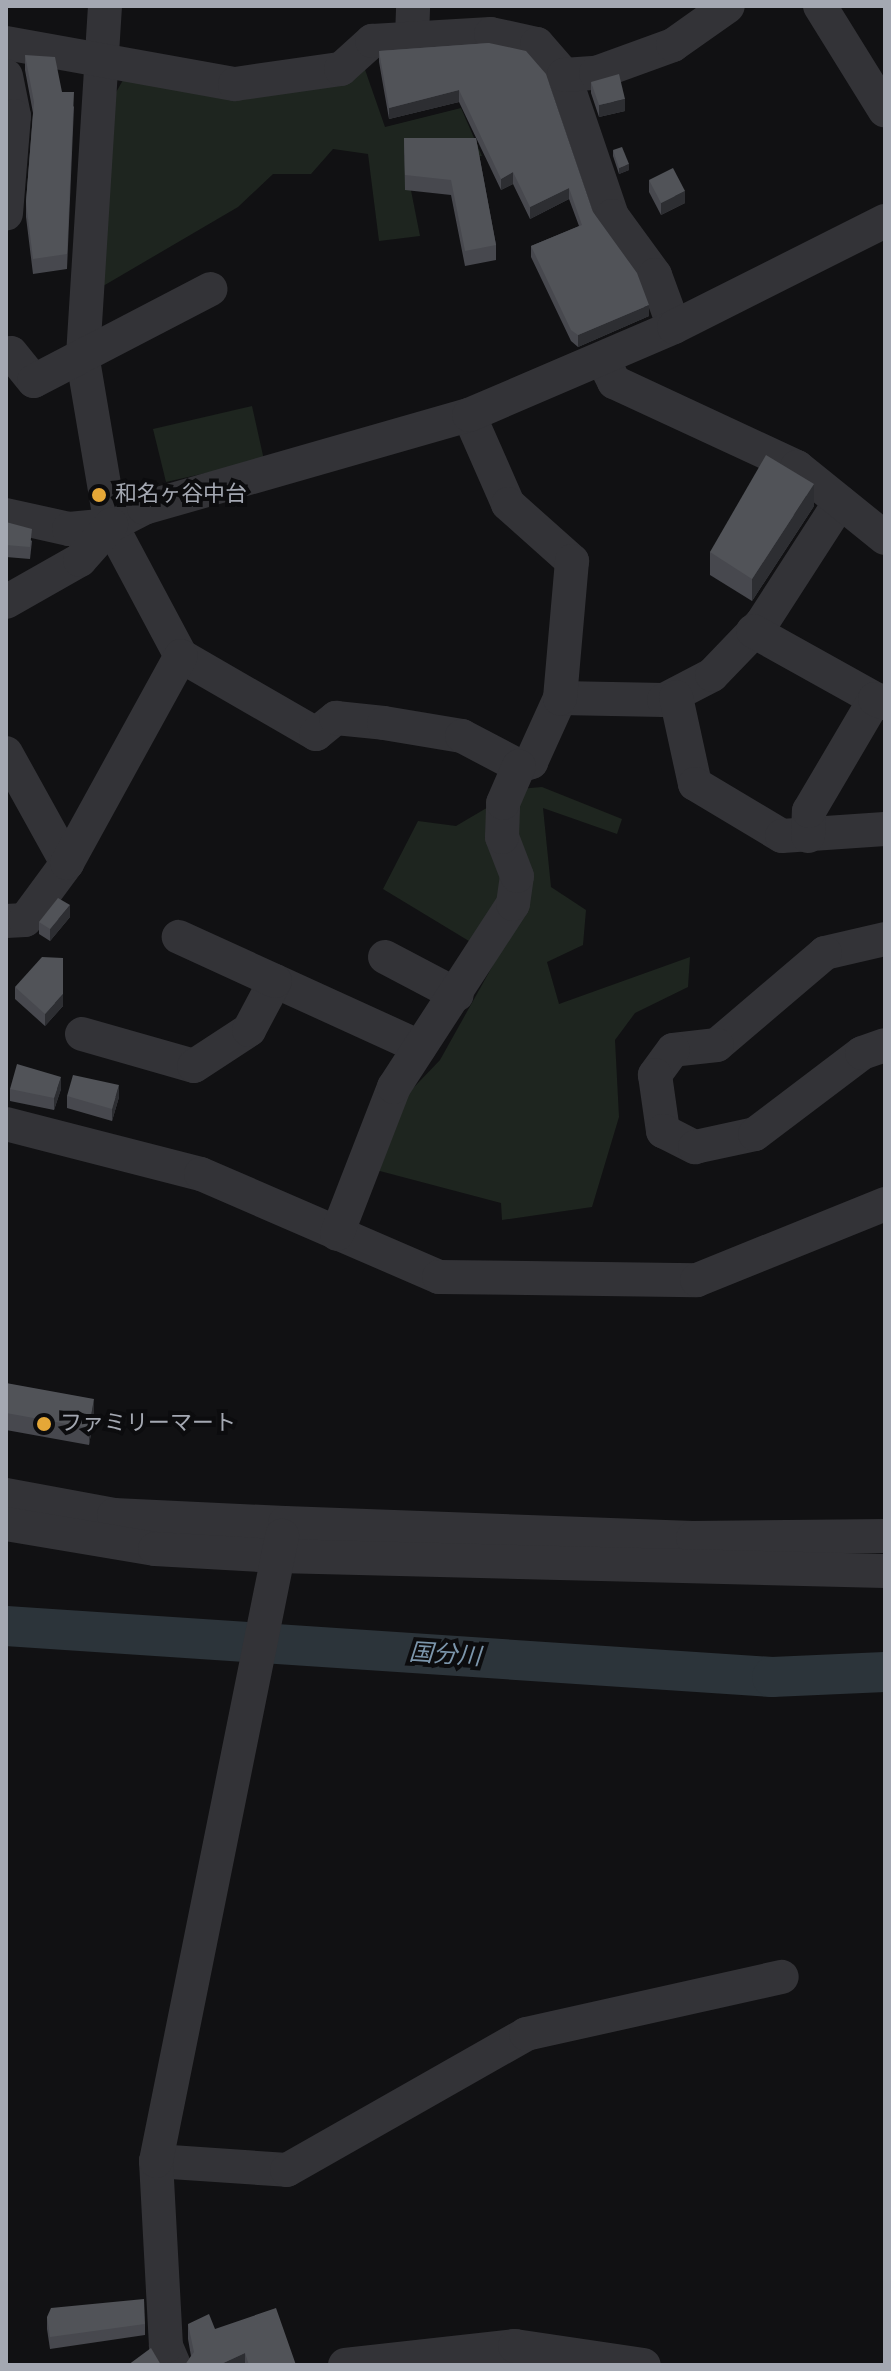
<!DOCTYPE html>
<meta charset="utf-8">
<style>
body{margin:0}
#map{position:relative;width:891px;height:2371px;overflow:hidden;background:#111113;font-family:"Nunito Sans","Noto Sans JP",sans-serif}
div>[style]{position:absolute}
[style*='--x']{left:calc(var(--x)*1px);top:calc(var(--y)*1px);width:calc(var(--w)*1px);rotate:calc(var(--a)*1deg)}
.green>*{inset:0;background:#1e251f}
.river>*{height:40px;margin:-20px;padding:0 20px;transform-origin:20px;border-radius:20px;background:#2c343a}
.minor>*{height:34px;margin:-17px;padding:0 17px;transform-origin:17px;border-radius:17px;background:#333337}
.wall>*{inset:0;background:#47484e}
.shaded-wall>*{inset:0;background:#2d2e32}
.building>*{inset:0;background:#515358}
.dots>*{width:22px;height:22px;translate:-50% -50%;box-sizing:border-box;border:4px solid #0c0c0e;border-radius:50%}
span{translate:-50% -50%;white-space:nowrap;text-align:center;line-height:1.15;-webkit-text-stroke:8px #0c0c0e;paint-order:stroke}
.poi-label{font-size:22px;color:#a4a8b2}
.left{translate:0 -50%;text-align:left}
.water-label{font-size:24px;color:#7c96ac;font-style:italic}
.frame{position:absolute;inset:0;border:8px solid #a4a8b2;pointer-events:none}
</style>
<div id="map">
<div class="green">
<i style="clip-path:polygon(362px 61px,385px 127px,461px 108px,482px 156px,404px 155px,420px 236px,379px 241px,368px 154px,333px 149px,311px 174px,273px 174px,238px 207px,98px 289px,108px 106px,126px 75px)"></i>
<i style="clip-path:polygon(252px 406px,264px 460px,166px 482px,153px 429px)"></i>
<i style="clip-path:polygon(542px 787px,622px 819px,617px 834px,543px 808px,551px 887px,586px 910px,583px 945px,547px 962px,559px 1004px,690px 957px,688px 987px,635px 1013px,615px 1040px,619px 1117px,592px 1207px,502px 1220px,501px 1203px,376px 1170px,396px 1106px,440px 1060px,497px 958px,383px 889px,418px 821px,456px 826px,519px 789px)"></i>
</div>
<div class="river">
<i style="--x:6;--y:1626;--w:768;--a:3.81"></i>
<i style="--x:772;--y:1677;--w:113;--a:-2.5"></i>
</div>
<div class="minor">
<i style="--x:105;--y:6;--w:355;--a:93.6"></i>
<i style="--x:83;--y:360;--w:167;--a:80.4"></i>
<i style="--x:111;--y:525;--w:149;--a:61.9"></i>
<i style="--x:181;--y:656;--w:156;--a:30"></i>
<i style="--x:316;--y:734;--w:26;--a:-39"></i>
<i style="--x:336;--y:718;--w:48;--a:5.9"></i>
<i style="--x:384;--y:723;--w:79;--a:9.5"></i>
<i style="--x:462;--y:736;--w:64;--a:27.8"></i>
<i style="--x:519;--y:766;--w:13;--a:-18"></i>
<i style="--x:531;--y:762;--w:70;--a:-65.6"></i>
<i style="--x:560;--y:698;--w:104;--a:1.1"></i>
<i style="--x:664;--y:700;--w:54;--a:-27.5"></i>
<i style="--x:712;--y:675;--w:72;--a:-46.1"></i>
<i style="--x:762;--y:623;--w:144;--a:-57.2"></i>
<i style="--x:820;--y:6;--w:123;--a:58.2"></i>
<i style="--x:412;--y:38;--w:32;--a:-88"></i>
<i style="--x:6;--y:43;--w:233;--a:10.2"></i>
<i style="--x:235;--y:84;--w:107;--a:-8.1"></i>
<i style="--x:341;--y:69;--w:42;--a:-42.1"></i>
<i style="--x:372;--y:41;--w:119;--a:-3.4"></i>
<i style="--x:491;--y:34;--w:47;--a:12.3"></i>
<i style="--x:537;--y:44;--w:41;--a:48.9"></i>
<i style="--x:564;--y:75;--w:149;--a:71.2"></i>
<i style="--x:612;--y:216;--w:73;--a:53.9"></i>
<i style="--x:655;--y:275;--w:55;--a:69.9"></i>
<i style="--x:564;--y:75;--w:32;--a:-4"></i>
<i style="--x:596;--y:73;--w:82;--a:-20"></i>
<i style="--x:673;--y:45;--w:67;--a:-35.3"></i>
<i style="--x:6;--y:76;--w:41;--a:78.7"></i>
<i style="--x:14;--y:116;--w:98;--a:94.7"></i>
<i style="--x:6;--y:357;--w:6;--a:-39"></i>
<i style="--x:11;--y:353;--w:36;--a:51"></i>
<i style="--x:34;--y:381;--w:199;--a:-27.5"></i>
<i style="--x:603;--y:360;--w:25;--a:63"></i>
<i style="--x:614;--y:382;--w:202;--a:24.9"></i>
<i style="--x:797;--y:467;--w:113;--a:38.9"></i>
<i style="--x:469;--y:415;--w:97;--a:66.3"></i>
<i style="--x:508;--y:504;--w:86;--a:41.7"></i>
<i style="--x:572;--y:561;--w:138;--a:95"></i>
<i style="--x:6;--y:515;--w:65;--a:12.5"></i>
<i style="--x:69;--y:529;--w:42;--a:-5.4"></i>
<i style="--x:111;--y:525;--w:37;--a:-27"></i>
<i style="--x:144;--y:508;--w:338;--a:-16"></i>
<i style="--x:469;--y:415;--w:223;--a:-23.2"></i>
<i style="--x:674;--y:327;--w:236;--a:-26.7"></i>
<i style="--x:6;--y:602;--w:85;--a:-29.6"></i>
<i style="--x:80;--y:560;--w:47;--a:-48.5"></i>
<i style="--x:753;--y:631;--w:140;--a:29.1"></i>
<i style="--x:676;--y:697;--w:89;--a:77.7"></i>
<i style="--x:695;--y:784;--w:101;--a:30.9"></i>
<i style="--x:782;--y:836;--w:103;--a:-3.9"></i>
<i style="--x:6;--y:753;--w:126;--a:61"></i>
<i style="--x:808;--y:836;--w:25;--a:-88"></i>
<i style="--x:809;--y:811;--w:130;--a:-59.5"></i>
<i style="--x:875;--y:699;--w:11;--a:22"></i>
<i style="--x:6;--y:921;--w:19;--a:-3"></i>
<i style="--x:25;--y:920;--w:71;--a:-53.6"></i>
<i style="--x:67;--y:863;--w:236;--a:-61.2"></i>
<i style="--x:885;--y:939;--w:62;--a:166.9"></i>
<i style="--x:825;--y:953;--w:142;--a:139.6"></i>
<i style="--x:717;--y:1045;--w:44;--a:173.5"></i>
<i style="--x:673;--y:1050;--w:31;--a:126"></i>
<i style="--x:655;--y:1075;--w:57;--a:81.9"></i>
<i style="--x:663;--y:1131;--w:36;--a:27"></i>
<i style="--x:695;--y:1147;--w:61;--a:-12.2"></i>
<i style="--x:755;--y:1134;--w:134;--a:-37.1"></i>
<i style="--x:862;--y:1053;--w:24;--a:-19"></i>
<i style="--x:385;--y:957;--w:81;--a:27.8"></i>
<i style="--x:275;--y:981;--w:159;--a:24.5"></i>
<i style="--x:82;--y:1034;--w:116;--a:15.9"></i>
<i style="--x:194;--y:1066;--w:66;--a:-33.2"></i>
<i style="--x:249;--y:1030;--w:55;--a:-62"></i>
<i style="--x:275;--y:981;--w:106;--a:-155.4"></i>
<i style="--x:6;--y:1124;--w:201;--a:14.4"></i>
<i style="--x:201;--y:1174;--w:259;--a:23.4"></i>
<i style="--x:439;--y:1277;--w:258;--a:0.7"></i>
<i style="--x:697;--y:1280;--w:203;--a:-22"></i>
<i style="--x:337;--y:1234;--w:158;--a:-68.8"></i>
<i style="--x:394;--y:1087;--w:218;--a:-57"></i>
<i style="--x:513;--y:904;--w:28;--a:-82"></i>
<i style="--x:517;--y:876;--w:42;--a:-111"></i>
<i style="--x:502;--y:837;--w:34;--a:-88"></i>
<i style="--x:503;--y:803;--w:40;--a:-66.6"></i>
<i style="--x:6;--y:1495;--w:110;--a:10.5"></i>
<i style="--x:114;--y:1515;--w:171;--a:2.7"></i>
<i style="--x:285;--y:1523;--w:408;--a:2.1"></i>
<i style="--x:693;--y:1538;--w:192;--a:-0.6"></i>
<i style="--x:6;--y:1524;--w:151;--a:9.5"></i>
<i style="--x:155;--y:1549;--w:123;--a:3.3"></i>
<i style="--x:278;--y:1556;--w:607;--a:1.42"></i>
<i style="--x:156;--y:2161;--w:131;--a:3.9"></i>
<i style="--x:287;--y:2170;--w:275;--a:-29.6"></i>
<i style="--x:526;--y:2034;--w:262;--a:-12.6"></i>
<i style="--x:174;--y:2365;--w:21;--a:-113"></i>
<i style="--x:166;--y:2346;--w:185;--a:-93.1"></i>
<i style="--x:156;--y:2161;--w:638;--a:-78.6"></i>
<i style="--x:345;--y:2365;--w:171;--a:-6.4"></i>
<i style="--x:515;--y:2346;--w:130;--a:8.4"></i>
</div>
<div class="wall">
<i style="clip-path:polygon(489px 43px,593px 212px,649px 316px,578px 347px,571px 341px,531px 257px,531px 246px,579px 226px,569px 199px,530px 219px,513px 184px,501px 190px,459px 102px,389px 119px,379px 62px,379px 51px)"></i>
<i style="clip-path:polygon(25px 55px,62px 92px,74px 107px,67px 269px,33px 274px,26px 217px,26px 202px,33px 113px,25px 70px)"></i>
<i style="clip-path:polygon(591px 82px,625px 111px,599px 117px,591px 93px)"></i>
<i style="clip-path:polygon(404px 138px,476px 138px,496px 245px,496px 260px,465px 266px,451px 195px,405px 190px)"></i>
<i style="clip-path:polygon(613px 150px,629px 170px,619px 174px,613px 156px)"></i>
<i style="clip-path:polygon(649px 180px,685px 203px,661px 215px,649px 192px)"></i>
<i style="clip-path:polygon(814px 506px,752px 601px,710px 575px,710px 552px)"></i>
<i style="clip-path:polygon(6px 522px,32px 541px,30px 559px,6px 557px)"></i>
<i style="clip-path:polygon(70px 917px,50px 941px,39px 934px,39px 922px)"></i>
<i style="clip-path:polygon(15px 987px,63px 1006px,45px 1026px,15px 999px)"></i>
<i style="clip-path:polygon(10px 1089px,61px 1089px,54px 1110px,10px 1101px)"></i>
<i style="clip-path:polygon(67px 1096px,119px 1097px,112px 1121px,67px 1108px)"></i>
<i style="clip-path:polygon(6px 1383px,94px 1416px,89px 1445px,6px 1430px)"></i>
<i style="clip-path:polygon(47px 2317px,145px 2324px,145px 2335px,50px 2349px,47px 2329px)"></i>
<i style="clip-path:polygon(188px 2324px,215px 2329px,296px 2365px,185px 2365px,191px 2356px,188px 2339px)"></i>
</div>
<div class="shaded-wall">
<i style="clip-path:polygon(459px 90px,459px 102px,389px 119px,389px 108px)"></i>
<i style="clip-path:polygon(625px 99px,625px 111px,599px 117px,599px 105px)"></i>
<i style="clip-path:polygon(629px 164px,629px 170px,619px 174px,619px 168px)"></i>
<i style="clip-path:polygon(513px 172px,513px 184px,501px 190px,501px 179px)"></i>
<i style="clip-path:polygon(569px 188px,569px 199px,530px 219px,530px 207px)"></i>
<i style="clip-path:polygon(685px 191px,685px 203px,661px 215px,661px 203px)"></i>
<i style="clip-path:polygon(649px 305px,649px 316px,578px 347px,578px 335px)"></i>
<i style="clip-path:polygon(814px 484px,814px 506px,752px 601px,752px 579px)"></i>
<i style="clip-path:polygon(70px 905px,70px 917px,50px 941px,50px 929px)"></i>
<i style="clip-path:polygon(63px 994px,63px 1006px,45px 1026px,45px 1014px)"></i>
<i style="clip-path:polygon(61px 1077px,61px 1089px,54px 1110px,54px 1098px)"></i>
<i style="clip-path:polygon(119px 1085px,119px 1097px,112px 1121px,112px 1109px)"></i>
<i style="clip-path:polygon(94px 1399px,94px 1416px,89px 1445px,89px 1428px)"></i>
<i style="clip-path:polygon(245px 2353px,245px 2365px,219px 2365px)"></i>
</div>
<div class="building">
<i style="clip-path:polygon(489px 43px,526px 51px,546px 74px,593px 212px,637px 273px,649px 305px,578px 335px,571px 330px,531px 246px,582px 225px,569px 188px,530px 207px,513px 172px,501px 179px,459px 90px,389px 108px,379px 51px)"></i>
<i style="clip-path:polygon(25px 55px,55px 57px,62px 92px,74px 92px,67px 254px,33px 259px,26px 202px,34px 102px)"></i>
<i style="clip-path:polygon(619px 74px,625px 99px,599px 105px,591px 82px)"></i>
<i style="clip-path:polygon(404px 138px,476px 138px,496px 245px,465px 251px,451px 180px,405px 175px)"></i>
<i style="clip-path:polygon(622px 147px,629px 164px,619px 168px,613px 150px)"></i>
<i style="clip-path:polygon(673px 168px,685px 191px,661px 203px,649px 180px)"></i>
<i style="clip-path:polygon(766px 455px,814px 484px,752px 579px,710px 552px)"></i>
<i style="clip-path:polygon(6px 522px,32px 529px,30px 547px,6px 545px)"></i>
<i style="clip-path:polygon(58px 898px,70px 905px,50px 929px,39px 922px)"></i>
<i style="clip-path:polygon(42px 957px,63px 958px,63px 994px,45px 1014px,15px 987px)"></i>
<i style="clip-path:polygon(17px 1064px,61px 1077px,54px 1098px,10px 1089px)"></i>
<i style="clip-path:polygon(73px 1075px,119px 1085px,112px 1109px,67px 1096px)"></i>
<i style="clip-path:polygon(6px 1383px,94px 1399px,89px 1428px,6px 1413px)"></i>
<i style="clip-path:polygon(144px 2299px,145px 2324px,50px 2337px,47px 2317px,51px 2308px)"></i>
<i style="clip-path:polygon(276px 2308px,296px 2365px,249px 2365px,245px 2353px,219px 2365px,185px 2365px,194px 2352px,188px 2324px,209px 2314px,215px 2329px)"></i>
<i style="clip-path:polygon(151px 2348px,161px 2365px,128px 2365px)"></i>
</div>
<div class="dots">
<i style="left:99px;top:495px;background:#e5a737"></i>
<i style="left:44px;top:1424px;background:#e5a737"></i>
</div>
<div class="poi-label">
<span class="left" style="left:115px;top:495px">和名ヶ谷中台</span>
<span class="left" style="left:60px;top:1424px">ファミリーマート</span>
</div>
<div class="water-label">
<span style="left:445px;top:1655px;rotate:4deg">国分川</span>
</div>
<div class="frame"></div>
</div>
